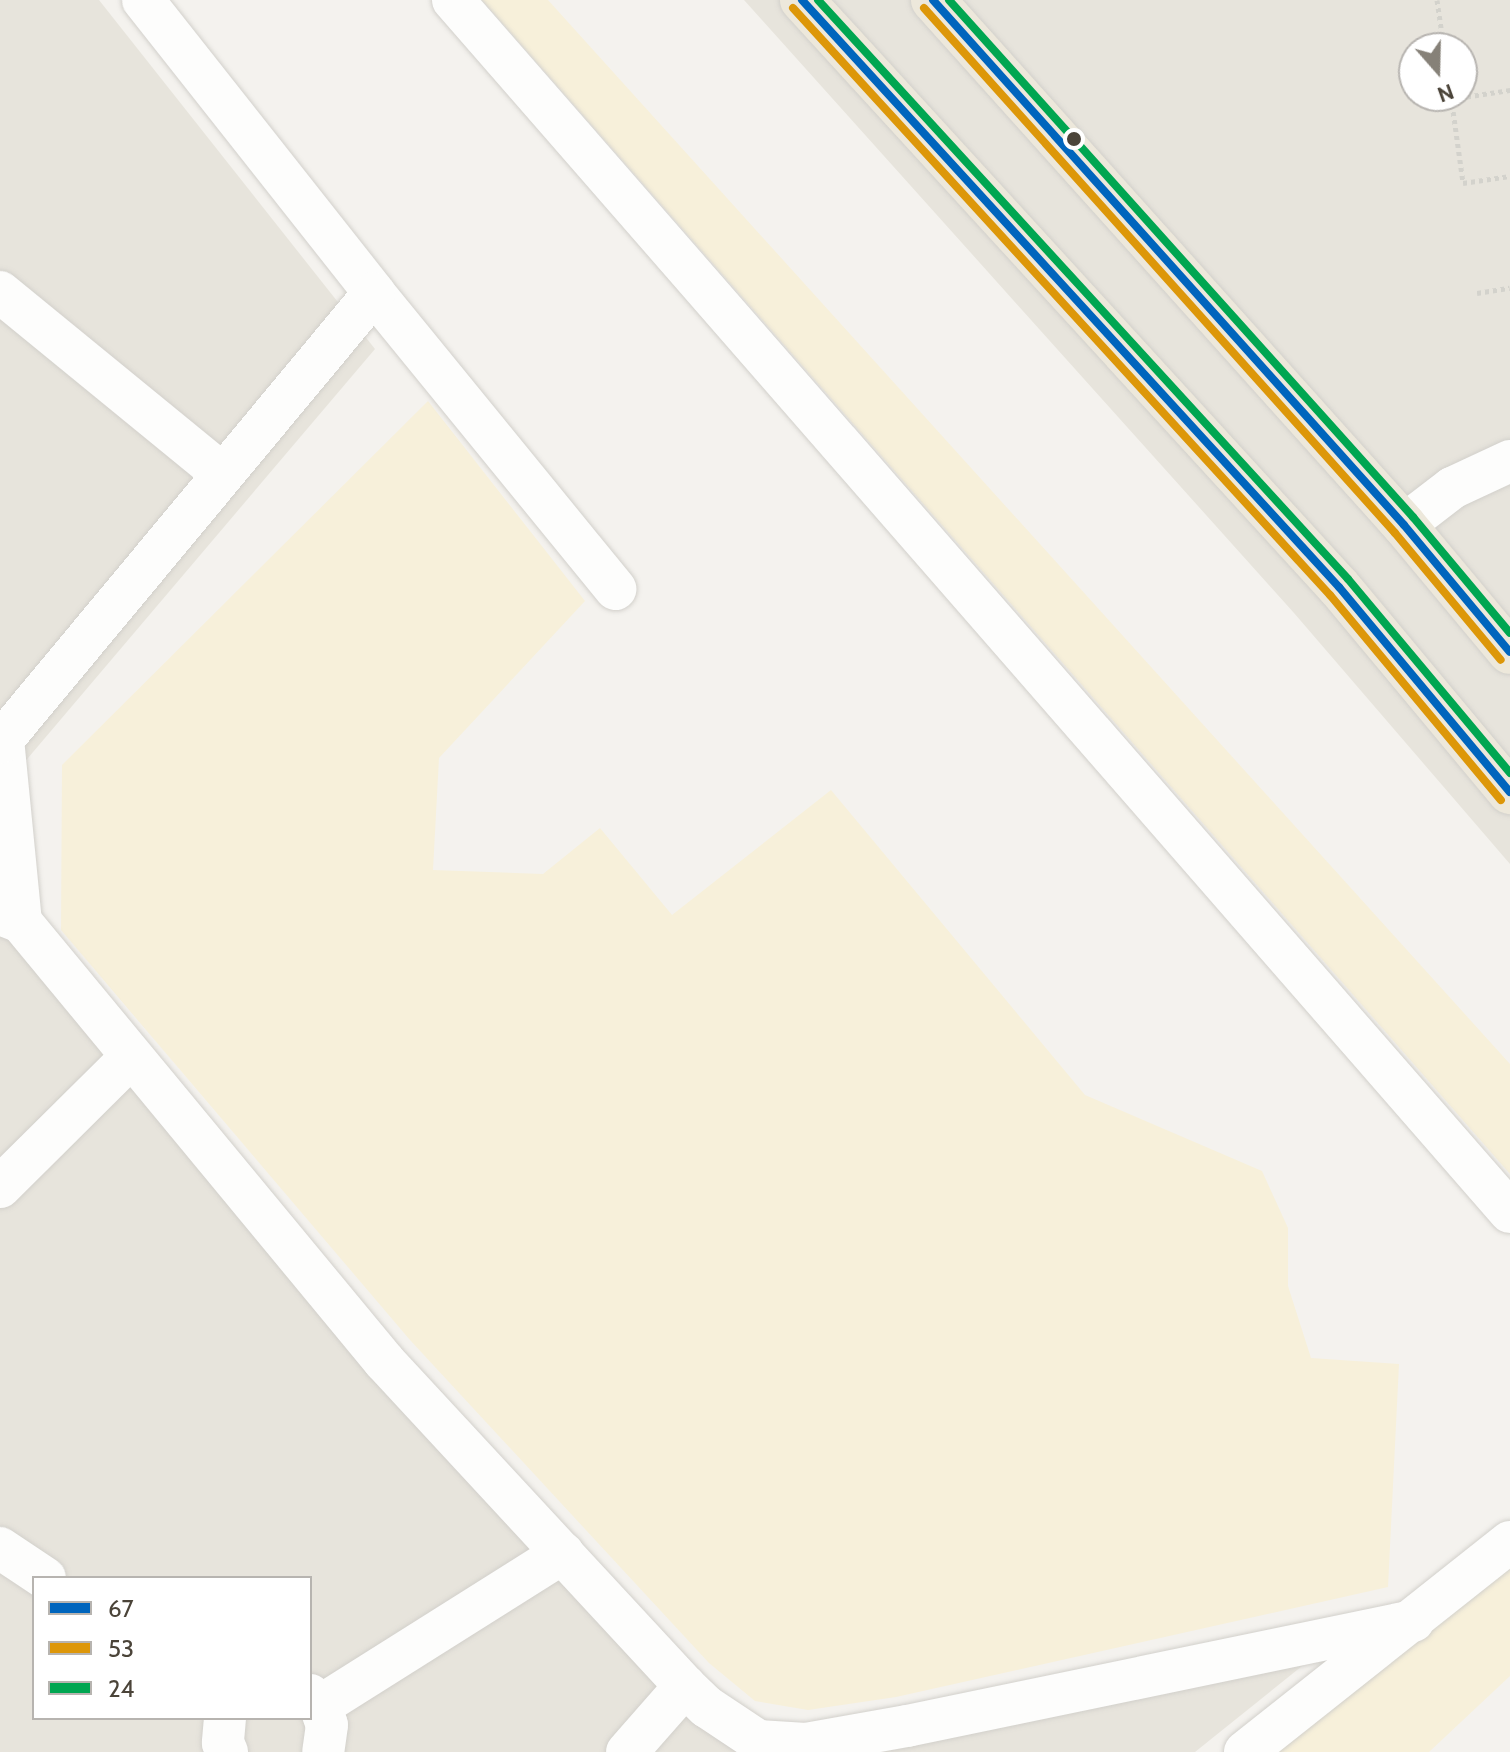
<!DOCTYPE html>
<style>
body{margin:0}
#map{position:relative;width:1510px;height:1752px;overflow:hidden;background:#f4f2ee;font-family:Cabin,sans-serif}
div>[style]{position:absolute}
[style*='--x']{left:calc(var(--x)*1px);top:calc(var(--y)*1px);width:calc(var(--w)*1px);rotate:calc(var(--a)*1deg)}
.residential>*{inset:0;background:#e7e4dc}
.sand>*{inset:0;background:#f7f0da}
.path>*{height:5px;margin-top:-2.5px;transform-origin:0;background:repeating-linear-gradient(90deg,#d3d2cc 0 4px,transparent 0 8px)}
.roads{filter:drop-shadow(0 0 2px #d2d0cb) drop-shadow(0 0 2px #d2d0cb)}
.minor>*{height:42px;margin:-21px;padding:0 21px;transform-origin:21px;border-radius:21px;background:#fdfdfc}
.highway>*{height:44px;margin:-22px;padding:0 22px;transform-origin:22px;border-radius:22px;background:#ede8db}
.bus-1>*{height:8px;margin:-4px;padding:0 4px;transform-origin:4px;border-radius:4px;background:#0065bd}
.bus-2>*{height:8px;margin:-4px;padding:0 4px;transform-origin:4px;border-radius:4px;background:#dd9709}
.bus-3>*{height:8px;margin:-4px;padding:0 4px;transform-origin:4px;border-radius:4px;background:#00a651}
.dots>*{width:22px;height:22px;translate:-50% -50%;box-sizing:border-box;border:4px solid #fff;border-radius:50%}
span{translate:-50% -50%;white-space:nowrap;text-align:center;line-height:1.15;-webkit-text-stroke:6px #fff;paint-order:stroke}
.legend{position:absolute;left:32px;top:1576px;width:280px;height:144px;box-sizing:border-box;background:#fff;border:2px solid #b7b4b0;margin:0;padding:10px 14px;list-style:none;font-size:24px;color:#4b4439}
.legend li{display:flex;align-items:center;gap:16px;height:40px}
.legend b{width:40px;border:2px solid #b7b4b0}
.north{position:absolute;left:1398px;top:32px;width:80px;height:80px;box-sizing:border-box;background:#fff;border:2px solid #b7b4b0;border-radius:50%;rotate:160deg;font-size:22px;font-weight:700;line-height:32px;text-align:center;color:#4b4439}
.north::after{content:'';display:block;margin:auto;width:28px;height:36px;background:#868178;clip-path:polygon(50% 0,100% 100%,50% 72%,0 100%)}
</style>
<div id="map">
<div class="residential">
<i style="clip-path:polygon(0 0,99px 0,375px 349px,0 791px)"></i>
<i style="clip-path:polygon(evenodd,744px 0,1510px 0,1510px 864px,1294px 613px,744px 0,1414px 48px,1462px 48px,1462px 96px,1414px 96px,1414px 48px)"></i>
<i style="clip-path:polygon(evenodd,0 931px,7px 933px,743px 1752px,0 1752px,0 931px,34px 1578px,310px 1578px,310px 1718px,34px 1718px,34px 1578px)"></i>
<i style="clip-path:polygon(1312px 1658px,1195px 1752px,861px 1752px)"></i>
</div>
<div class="sand">
<i style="clip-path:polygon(482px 0,548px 0,1510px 1064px,1510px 1174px)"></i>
<i style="clip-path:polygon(428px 401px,585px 601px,439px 758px,433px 870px,543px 874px,600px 828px,672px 915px,831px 790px,1085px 1095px,1262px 1171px,1288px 1228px,1288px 1286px,1311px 1358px,1399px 1364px,1388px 1587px,896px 1697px,808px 1710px,755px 1701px,709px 1663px,410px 1340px,61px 930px,62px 765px)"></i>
<i style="clip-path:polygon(1510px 1568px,1510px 1676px,1429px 1752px,1276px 1752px)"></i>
</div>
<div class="path">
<i style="--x:1437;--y:0;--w:49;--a:81.7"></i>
<i style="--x:1451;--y:96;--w:88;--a:82.1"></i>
<i style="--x:1463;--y:183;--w:48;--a:-8.5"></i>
<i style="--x:1451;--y:99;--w:60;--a:-8.7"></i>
<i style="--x:1477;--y:293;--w:33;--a:-9"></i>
</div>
<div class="roads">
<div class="minor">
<i style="--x:143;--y:0;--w:373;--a:51.7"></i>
<i style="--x:374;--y:293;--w:382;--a:50.8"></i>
<i style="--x:453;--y:0;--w:1608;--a:48.91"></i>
<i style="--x:0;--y:292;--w:287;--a:39.3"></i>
<i style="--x:1404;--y:525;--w:61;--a:-37.6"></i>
<i style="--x:1452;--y:488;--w:64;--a:-25"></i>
<i style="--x:3;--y:739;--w:184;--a:84.4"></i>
<i style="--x:0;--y:743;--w:585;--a:-50.27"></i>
<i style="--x:0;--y:914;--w:22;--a:21"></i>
<i style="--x:21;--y:922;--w:570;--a:50.41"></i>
<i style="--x:384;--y:1361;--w:443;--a:47.2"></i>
<i style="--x:685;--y:1686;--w:30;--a:44"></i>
<i style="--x:707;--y:1707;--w:61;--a:33.7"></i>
<i style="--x:758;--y:1741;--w:48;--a:3.6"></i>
<i style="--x:806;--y:1744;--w:103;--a:-10.1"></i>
<i style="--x:907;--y:1726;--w:517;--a:-11.72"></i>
<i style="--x:0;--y:1187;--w:183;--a:-44.8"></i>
<i style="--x:0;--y:1548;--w:54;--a:33.7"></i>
<i style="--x:310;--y:1695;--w:15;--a:48"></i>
<i style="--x:320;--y:1706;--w:20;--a:70"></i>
<i style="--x:327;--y:1725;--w:27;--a:98"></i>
<i style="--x:320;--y:1706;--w:287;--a:-32.2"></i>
<i style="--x:225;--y:1718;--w:25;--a:95"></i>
<i style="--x:223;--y:1743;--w:10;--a:66"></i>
<i style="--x:627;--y:1752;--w:88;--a:-48.7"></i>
<i style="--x:1245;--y:1752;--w:338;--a:-38.4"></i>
</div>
<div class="highway">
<i style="--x:802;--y:0;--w:796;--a:47.55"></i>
<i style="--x:1339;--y:587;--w:267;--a:50.2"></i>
<i style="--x:933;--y:0;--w:705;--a:48.1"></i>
<i style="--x:1404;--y:525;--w:165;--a:50.2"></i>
</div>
</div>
<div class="bus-1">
<i style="--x:802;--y:0;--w:796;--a:47.55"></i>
<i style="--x:1339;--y:587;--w:267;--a:50.2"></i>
<i style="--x:933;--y:0;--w:705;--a:48.1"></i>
<i style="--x:1404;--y:525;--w:165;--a:50.2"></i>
</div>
<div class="bus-2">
<i style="--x:793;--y:8;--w:796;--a:47.55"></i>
<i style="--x:1330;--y:595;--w:267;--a:50.2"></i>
<i style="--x:924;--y:8;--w:705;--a:48.1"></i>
<i style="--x:1395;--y:533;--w:165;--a:50.2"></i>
</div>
<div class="bus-3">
<i style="--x:818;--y:0;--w:785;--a:47.53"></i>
<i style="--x:1348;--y:579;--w:253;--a:50.1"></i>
<i style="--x:949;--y:0;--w:695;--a:48.09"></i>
<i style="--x:1413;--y:517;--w:151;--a:50.1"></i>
</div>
<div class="dots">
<i style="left:1074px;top:139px;background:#4b4439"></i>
</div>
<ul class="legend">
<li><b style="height:10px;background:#0065bd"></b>67</li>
<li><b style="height:10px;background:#dd9709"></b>53</li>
<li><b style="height:10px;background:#00a651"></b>24</li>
</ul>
<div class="north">N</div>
</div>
